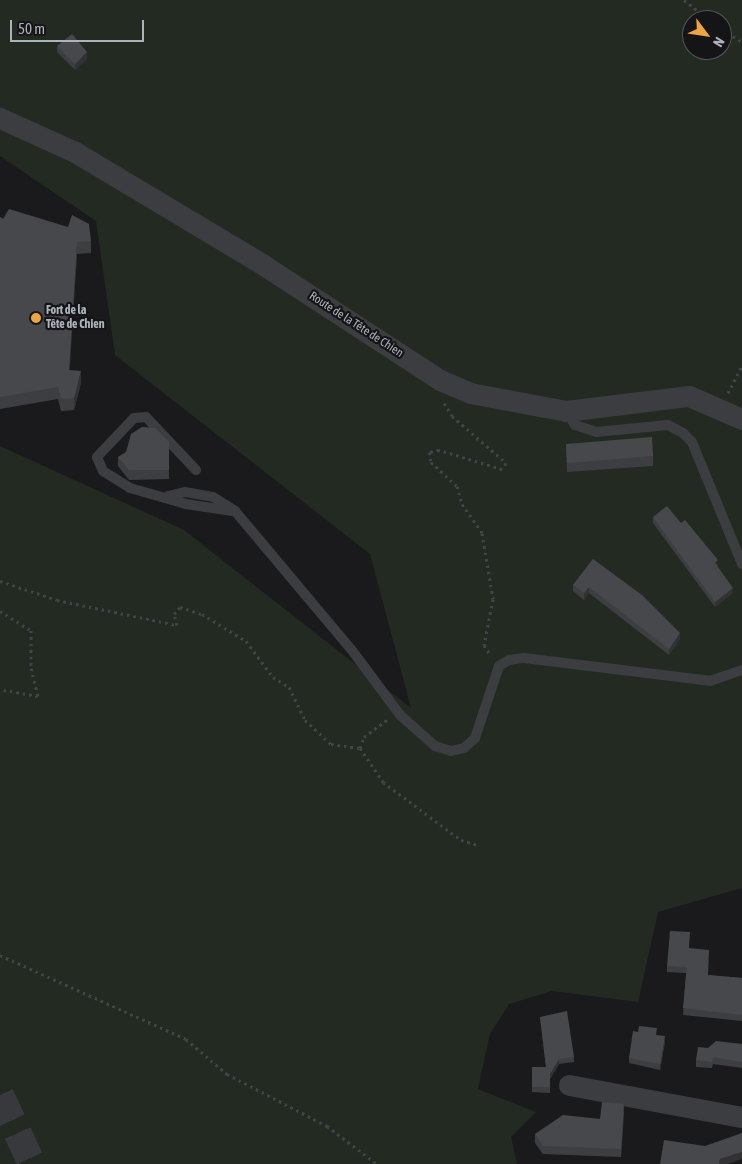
<!DOCTYPE html>
<meta charset="utf-8">
<style>
body{margin:0}
#map{position:relative;width:742px;height:1164px;overflow:hidden;background:#1a1a1c;font-family:"Asap Condensed",sans-serif}
div>[style]{position:absolute}
[style*='--x']{left:calc(var(--x)*1px);top:calc(var(--y)*1px);width:calc(var(--w)*1px);rotate:calc(var(--a)*1deg)}
.green>*{inset:0;background:#222a22}
.primary-tunnel>*{height:28px;margin-top:-14px;transform-origin:0;background:repeating-linear-gradient(90deg,#37393c 0 28px,transparent 0 42px)}
.path>*{height:3px;margin-top:-1.5px;transform-origin:0;background:repeating-linear-gradient(90deg,#414448 0 2.5px,transparent 0 6.5px)}
.service>*{height:10px;margin:-5px;padding:0 5px;transform-origin:5px;border-radius:5px;background:#3b3d41}
.minor>*{height:21px;margin:-10.5px;padding:0 10.5px;transform-origin:10.5px;border-radius:10.5px;background:#3b3d41}
.wall>*{inset:0;background:#3d3e41}
.shaded-wall>*{inset:0;background:#323235}
.building>*{inset:0;background:#47484c}
.dots>*{width:14px;height:14px;translate:-50% -50%;box-sizing:border-box;border:2px solid #151517;border-radius:50%}
span{translate:-50% -50%;white-space:nowrap;text-align:center;line-height:1.15;-webkit-text-stroke:4.5px #151517;paint-order:stroke}
.poi-label{font-size:12px;color:#adb3bb;font-weight:700}
.left{translate:0 -50%;text-align:left}
.street-label{font-size:12px;color:#adb3bb}
.north{position:absolute;left:682px;top:10px;width:50px;height:50px;box-sizing:border-box;background:#151517;border:1px solid #525459;border-radius:50%;rotate:121deg;font-size:14px;font-weight:700;line-height:20px;text-align:center;color:#adb3bb}
.north::after{content:'';display:block;margin:auto;width:18px;height:22px;background:#eea541;clip-path:polygon(50% 0,100% 100%,50% 72%,0 100%)}
.scale{position:absolute;left:10px;top:20px;width:134px;height:22px;box-sizing:border-box;border:2px solid #adb3bb;border-top:0;padding-left:6px;font-size:15px;line-height:18px;white-space:nowrap;color:#adb3bb;-webkit-text-stroke:4px #151517;paint-order:stroke}
</style>
<div id="map">
<div class="green">
<i style="clip-path:polygon(evenodd,0 0,742px 0,742px 888px,658px 912px,638px 1002px,552px 991px,509px 1004px,490px 1034px,478px 1089px,536px 1112px,511px 1137px,517px 1164px,0 1164px,0 446px,184px 530px,411px 708px,370px 554px,115px 355px,96px 221px,0 156px,0 0,692px 20px,722px 20px,722px 50px,692px 50px,692px 20px)"></i>
</div>
<div class="primary-tunnel">
<i style="--x:0;--y:1095;--w:76;--a:65.1"></i>
</div>
<div class="path">
<i style="--x:684;--y:0;--w:33;--a:38"></i>
<i style="--x:722;--y:29;--w:24;--a:33"></i>
<i style="--x:728;--y:393;--w:31;--a:-63"></i>
<i style="--x:444;--y:403;--w:15;--a:58"></i>
<i style="--x:452;--y:416;--w:72;--a:41"></i>
<i style="--x:506;--y:463;--w:7;--a:124"></i>
<i style="--x:502;--y:469;--w:66;--a:-163.2"></i>
<i style="--x:439;--y:450;--w:10;--a:169"></i>
<i style="--x:429;--y:452;--w:10;--a:79"></i>
<i style="--x:431;--y:462;--w:35;--a:43"></i>
<i style="--x:457;--y:486;--w:19;--a:74"></i>
<i style="--x:462;--y:504;--w:35;--a:55"></i>
<i style="--x:482;--y:533;--w:67;--a:80.5"></i>
<i style="--x:493;--y:599;--w:47;--a:101.1"></i>
<i style="--x:484;--y:645;--w:13;--a:58"></i>
<i style="--x:0;--y:581;--w:60;--a:18.4"></i>
<i style="--x:57;--y:600;--w:123;--a:11.8"></i>
<i style="--x:177;--y:625;--w:11;--a:-105"></i>
<i style="--x:174;--y:614;--w:9;--a:-49"></i>
<i style="--x:180;--y:607;--w:23;--a:18"></i>
<i style="--x:202;--y:614;--w:52;--a:31.5"></i>
<i style="--x:246;--y:641;--w:45;--a:53.1"></i>
<i style="--x:273;--y:677;--w:19;--a:32"></i>
<i style="--x:289;--y:687;--w:37;--a:64"></i>
<i style="--x:305;--y:720;--w:35;--a:43"></i>
<i style="--x:331;--y:744;--w:29;--a:8"></i>
<i style="--x:360;--y:748;--w:12;--a:-70"></i>
<i style="--x:364;--y:737;--w:30;--a:-37"></i>
<i style="--x:0;--y:611;--w:36;--a:32"></i>
<i style="--x:31;--y:630;--w:38;--a:90"></i>
<i style="--x:31;--y:668;--w:29;--a:76"></i>
<i style="--x:38;--y:696;--w:39;--a:-170"></i>
<i style="--x:360;--y:748;--w:41;--a:55.9"></i>
<i style="--x:383;--y:782;--w:97;--a:36.6"></i>
<i style="--x:461;--y:840;--w:18;--a:16"></i>
<i style="--x:0;--y:955;--w:204;--a:24.3"></i>
<i style="--x:186;--y:1039;--w:54;--a:40.5"></i>
<i style="--x:227;--y:1074;--w:113;--a:27.5"></i>
<i style="--x:327;--y:1126;--w:63;--a:37.2"></i>
</div>
<div class="service">
<i style="--x:566;--y:411;--w:17;--a:57"></i>
<i style="--x:575;--y:425;--w:22;--a:18"></i>
<i style="--x:596;--y:432;--w:72;--a:-5.6"></i>
<i style="--x:668;--y:425;--w:17;--a:28"></i>
<i style="--x:683;--y:433;--w:13;--a:45"></i>
<i style="--x:692;--y:442;--w:132;--a:67.7"></i>
<i style="--x:196;--y:470;--w:73;--a:-133.3"></i>
<i style="--x:146;--y:417;--w:12;--a:175"></i>
<i style="--x:134;--y:418;--w:54;--a:133.5"></i>
<i style="--x:97;--y:457;--w:15;--a:67"></i>
<i style="--x:103;--y:471;--w:32;--a:32"></i>
<i style="--x:130;--y:488;--w:58;--a:15.9"></i>
<i style="--x:186;--y:504;--w:47;--a:8.7"></i>
<i style="--x:168;--y:496;--w:17;--a:-13"></i>
<i style="--x:185;--y:492;--w:28;--a:10"></i>
<i style="--x:213;--y:497;--w:26;--a:32"></i>
<i style="--x:235;--y:511;--w:180;--a:50"></i>
<i style="--x:351;--y:649;--w:82;--a:53.4"></i>
<i style="--x:400;--y:715;--w:47;--a:41.5"></i>
<i style="--x:435;--y:746;--w:17;--a:17"></i>
<i style="--x:451;--y:751;--w:13;--a:-13"></i>
<i style="--x:464;--y:748;--w:15;--a:-42"></i>
<i style="--x:475;--y:738;--w:76;--a:-71.6"></i>
<i style="--x:499;--y:666;--w:12;--a:-31"></i>
<i style="--x:509;--y:660;--w:15;--a:-8"></i>
<i style="--x:524;--y:658;--w:187;--a:7"></i>
<i style="--x:710;--y:681;--w:34;--a:-19"></i>
</div>
<div class="minor">
<i style="--x:0;--y:118;--w:82;--a:24.4"></i>
<i style="--x:75;--y:152;--w:218;--a:30.9"></i>
<i style="--x:262;--y:264;--w:212;--a:33.1"></i>
<i style="--x:440;--y:380;--w:33;--a:23"></i>
<i style="--x:470;--y:393;--w:98;--a:10.6"></i>
<i style="--x:566;--y:411;--w:124;--a:-7"></i>
<i style="--x:689;--y:396;--w:58;--a:23.5"></i>
<i style="--x:569;--y:1085;--w:176;--a:10.5"></i>
</div>
<div class="wall">
<i style="clip-path:polygon(57px 46px,87px 59px,75px 70px,57px 52px)"></i>
<i style="clip-path:polygon(0 217px,3px 219px,91px 241px,91px 253px,77px 254px,69px 371px,81px 383px,74px 410px,61px 411px,58px 399px,0 409px)"></i>
<i style="clip-path:polygon(169px 442px,169px 479px,129px 480px,118px 466px,118px 457px)"></i>
<i style="clip-path:polygon(566px 444px,653px 456px,653px 466px,567px 472px)"></i>
<i style="clip-path:polygon(653px 517px,718px 565px,717px 566px,733px 593px,715px 607px,653px 523px)"></i>
<i style="clip-path:polygon(593px 559px,680px 639px,669px 655px,589px 593px,584px 600px,573px 591px,573px 585px)"></i>
<i style="clip-path:polygon(689px 948px,708px 975px,742px 978px,742px 1021px,683px 1015px,686px 973px,667px 972px,667px 966px)"></i>
<i style="clip-path:polygon(540px 1017px,574px 1057px,574px 1062px,559px 1064px,550px 1079px,550px 1093px,532px 1092px,532px 1067px,546px 1067px)"></i>
<i style="clip-path:polygon(657px 1035px,665px 1042px,660px 1070px,629px 1063px,629px 1058px)"></i>
<i style="clip-path:polygon(742px 1044px,742px 1068px,713px 1064px,712px 1068px,696px 1067px,696px 1060px,708px 1048px)"></i>
<i style="clip-path:polygon(624px 1112px,621px 1157px,543px 1154px,535px 1143px,535px 1134px,600px 1119px)"></i>
</div>
<div class="shaded-wall">
<i style="clip-path:polygon(87px 52px,87px 59px,75px 70px,75px 64px)"></i>
<i style="clip-path:polygon(77px 242px,77px 254px,69px 382px,69px 370px)"></i>
<i style="clip-path:polygon(81px 371px,81px 383px,74px 410px,74px 398px)"></i>
<i style="clip-path:polygon(589px 587px,589px 593px,584px 600px,584px 593px)"></i>
<i style="clip-path:polygon(733px 588px,733px 593px,715px 607px,715px 602px)"></i>
<i style="clip-path:polygon(680px 633px,680px 639px,669px 655px,669px 649px)"></i>
<i style="clip-path:polygon(665px 1036px,665px 1042px,660px 1070px,660px 1064px)"></i>
<i style="clip-path:polygon(559px 1059px,559px 1064px,550px 1079px,550px 1074px)"></i>
<i style="clip-path:polygon(624px 1104px,624px 1112px,621px 1157px,621px 1149px)"></i>
<i style="clip-path:polygon(742px 1152px,742px 1159px,727px 1164px,719px 1164px,720px 1159px)"></i>
</div>
<div class="building">
<i style="clip-path:polygon(72px 34px,87px 52px,75px 64px,57px 46px)"></i>
<i style="clip-path:polygon(9px 209px,68px 227px,72px 215px,89px 224px,91px 241px,77px 242px,69px 370px,81px 371px,74px 398px,61px 399px,58px 387px,0 397px,0 217px,3px 219px)"></i>
<i style="clip-path:polygon(142px 427px,155px 428px,169px 442px,169px 470px,129px 470px,118px 457px,126px 452px,131px 434px)"></i>
<i style="clip-path:polygon(652px 437px,653px 456px,567px 463px,566px 444px)"></i>
<i style="clip-path:polygon(667px 506px,681px 523px,685px 520px,718px 560px,715px 563px,733px 588px,715px 602px,653px 517px)"></i>
<i style="clip-path:polygon(593px 559px,642px 595px,680px 633px,669px 649px,589px 587px,584px 593px,573px 585px)"></i>
<i style="clip-path:polygon(670px 931px,690px 932px,689px 948px,709px 950px,708px 975px,742px 978px,742px 1015px,683px 1008px,687px 967px,667px 966px)"></i>
<i style="clip-path:polygon(567px 1011px,574px 1057px,559px 1059px,550px 1074px,550px 1087px,532px 1087px,532px 1067px,546px 1067px,540px 1017px)"></i>
<i style="clip-path:polygon(639px 1026px,657px 1028px,656px 1035px,665px 1036px,660px 1064px,629px 1058px,633px 1031px,638px 1032px)"></i>
<i style="clip-path:polygon(716px 1041px,742px 1044px,742px 1062px,713px 1057px,712px 1062px,696px 1060px,698px 1047px,708px 1048px)"></i>
<i style="clip-path:polygon(602px 1102px,624px 1104px,621px 1149px,543px 1146px,535px 1134px,563px 1115px,600px 1119px)"></i>
<i style="clip-path:polygon(742px 1133px,742px 1152px,720px 1159px,719px 1164px,660px 1164px,664px 1140px,705px 1146px)"></i>
</div>
<div class="dots">
<i style="left:36px;top:318px;background:#eea541"></i>
</div>
<div class="poi-label">
<span class="left" style="left:46px;top:318px">Fort de la<br>Tête de Chien</span>
</div>
<div class="street-label">
<span style="left:356px;top:325px;rotate:33deg">Route de la Tête de Chien</span>
</div>
<div class="north">N</div>
<div class="scale">50 m</div>
</div>
